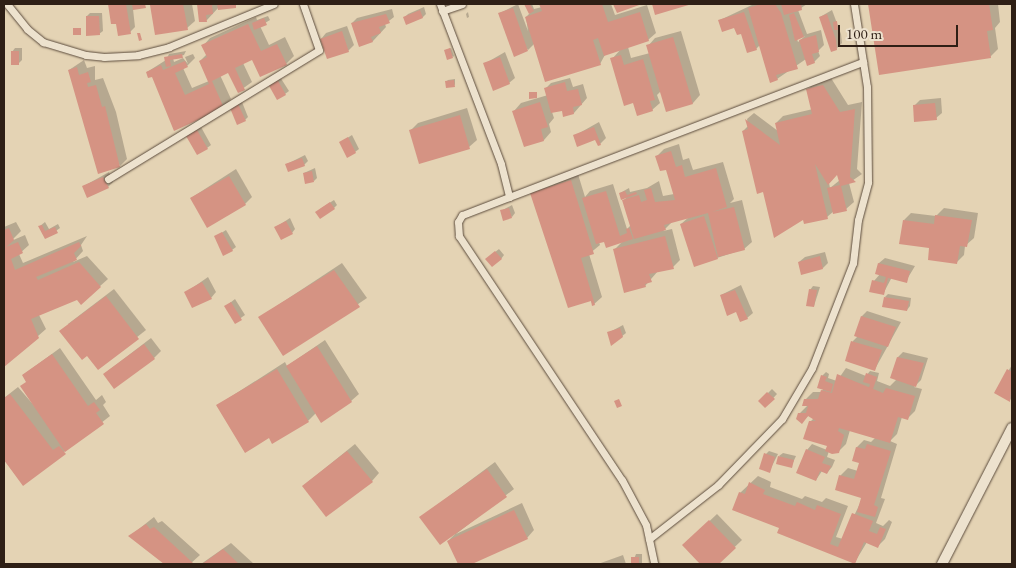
<!DOCTYPE html>
<style>
body{margin:0}
#map{position:relative;width:1016px;height:568px;overflow:hidden;background:#e4d3b4;font-family:"EB Garamond",serif}
div>[style]{position:absolute}
[style*='--x']{left:calc(var(--x)*1px);top:calc(var(--y)*1px);width:calc(var(--w)*1px);rotate:calc(var(--a)*1deg)}
.shadow>*{inset:0;background:#0003}
.building>*{inset:0;background:#d59383}
.roads{filter:drop-shadow(0 0 1px #5c4c3d) drop-shadow(0 0 1px #5c4c3d)}
.street>*{height:7px;margin:-3.5px;padding:0 3.5px;transform-origin:3.5px;border-radius:3.5px;background:#ede2ce}
.secondary>*{height:10px;margin:-5px;padding:0 5px;transform-origin:5px;border-radius:5px;background:#ede2ce}
span{translate:-50% -50%;white-space:nowrap;text-align:center;line-height:1.15;-webkit-text-stroke:5px #ede2ce;paint-order:stroke}
.frame{position:absolute;inset:0;border:5px solid #2e1f15;pointer-events:none}
.scale{position:absolute;left:838px;top:25px;width:120px;height:22px;box-sizing:border-box;border:2px solid #2e1f15;border-top:0;padding-left:6px;font-size:15px;line-height:18px;white-space:nowrap;color:#2e1f15;-webkit-text-stroke:4px #ede2ce;paint-order:stroke}
</style>
<div id="map">
<div class="shadow">
<i style="clip-path:polygon(110px 4px,148px 4px,133px 9px,135px 27px,130px 32px,118px 22px,112px 23px)"></i>
<i style="clip-path:polygon(153px 4px,192px 4px,195px 21px,187px 28px,151px 6px)"></i>
<i style="clip-path:polygon(198px 4px,238px 4px,219px 7px,207px 20px,200px 21px)"></i>
<i style="clip-path:polygon(518px 4px,528px 31px,526px 17px,530px 13px,525px 4px,532px 4px,534px 9px,542px 7px,541px 4px,611px 4px,615px 15px,647px 5px,656px 33px,648px 40px,628px 47px,631px 58px,650px 53px,648px 46px,655px 38px,681px 31px,700px 95px,693px 103px,667px 110px,661px 91px,657px 95px,660px 103px,652px 110px,634px 101px,612px 59px,621px 49px,606px 53px,600px 64px,534px 44px,528px 50px,500px 13px)"></i>
<i style="clip-path:polygon(evenodd,754px 4px,807px 4px,798px 10px,807px 34px,821px 30px,824px 45px,818px 51px,820px 56px,814px 62px,806px 59px,777px 79px,760px 45px,756px 49px,735px 27px,720px 20px,754px 4px,805px 36px,798px 42px,797px 39px,805px 36px)"></i>
<i style="clip-path:polygon(870px 4px,998px 4px,1000px 22px,995px 28px,998px 49px,990px 57px,880px 74px)"></i>
<i style="clip-path:polygon(424px 7px,426px 14px,423px 17px,407px 23px,405px 17px,408px 14px)"></i>
<i style="clip-path:polygon(392px 9px,394px 17px,385px 24px,386px 27px,373px 41px,359px 45px,352px 23px,357px 18px)"></i>
<i style="clip-path:polygon(832px 10px,841px 34px,842px 43px,836px 49px,820px 17px)"></i>
<i style="clip-path:polygon(468px 12px,469px 17px,467px 18px,466px 14px)"></i>
<i style="clip-path:polygon(90px 13px,102px 13px,103px 31px,99px 34px,87px 16px)"></i>
<i style="clip-path:polygon(268px 16px,270px 20px,260px 26px,269px 45px,285px 37px,294px 56px,286px 64px,253px 58px,243px 63px,252px 82px,238px 92px,229px 71px,220px 75px,231px 99px,224px 106px,175px 129px,153px 75px,147px 72px,166px 60px,169px 54px,186px 51px,184px 55px,173px 58px,174px 62px,183px 58px,188px 64px,185px 57px,193px 54px,195px 58px,187px 66px,183px 68px,192px 88px,209px 81px,200px 61px,207px 54px,203px 46px,210px 38px,256px 17px,257px 20px)"></i>
<i style="clip-path:polygon(347px 26px,354px 45px,348px 51px,321px 39px,326px 33px)"></i>
<i style="clip-path:polygon(15px 48px,22px 48px,22px 60px,19px 63px,12px 52px)"></i>
<i style="clip-path:polygon(451px 48px,454px 56px,453px 57px,446px 50px)"></i>
<i style="clip-path:polygon(505px 52px,515px 78px,509px 83px,484px 64px)"></i>
<i style="clip-path:polygon(84px 60px,87px 68px,95px 66px,95px 80px,103px 78px,116px 112px,127px 159px,120px 166px,69px 70px)"></i>
<i style="clip-path:polygon(280px 77px,289px 91px,285px 94px,270px 84px)"></i>
<i style="clip-path:polygon(570px 78px,573px 87px,583px 84px,587px 98px,574px 113px,562px 109px,552px 112px,554px 118px,549px 124px,551px 132px,544px 140px,525px 145px,514px 111px,521px 103px,548px 95px,546px 88px,551px 83px)"></i>
<i style="clip-path:polygon(evenodd,831px 78px,848px 105px,862px 102px,857px 169px,862px 174px,849px 183px,854px 202px,846px 209px,834px 211px,827px 217px,804px 218px,764px 191px,743px 131px,748px 126px,747px 119px,754px 113px,778px 131px,776px 123px,783px 116px,813px 109px,808px 89px,815px 82px,831px 78px,838px 173px,840px 180px,830px 188px,829px 183px,838px 173px)"></i>
<i style="clip-path:polygon(455px 79px,455px 85px,447px 81px,448px 80px)"></i>
<i style="clip-path:polygon(941px 98px,942px 113px,936px 118px,914px 106px,920px 100px)"></i>
<i style="clip-path:polygon(242px 102px,248px 117px,245px 120px,231px 108px)"></i>
<i style="clip-path:polygon(467px 108px,477px 140px,469px 147px,410px 131px,418px 123px)"></i>
<i style="clip-path:polygon(599px 122px,606px 138px,600px 144px,596px 138px,574px 136px)"></i>
<i style="clip-path:polygon(201px 127px,211px 145px,207px 148px,188px 136px)"></i>
<i style="clip-path:polygon(352px 135px,359px 149px,355px 152px,341px 142px)"></i>
<i style="clip-path:polygon(679px 144px,683px 160px,689px 158px,693px 170px,723px 162px,734px 199px,730px 203px,742px 200px,752px 242px,744px 249px,717px 258px,681px 224px,689px 217px,673px 221px,663px 231px,672px 229px,680px 260px,673px 267px,658px 271px,645px 286px,614px 250px,622px 242px,599px 242px,600px 245px,589px 254px,602px 297px,593px 305px,532px 193px,539px 186px,578px 174px,585px 197px,590px 191px,613px 184px,627px 229px,631px 225px,624px 200px,628px 196px,620px 193px,629px 188px,630px 192px,647px 188px,659px 181px,663px 196px,674px 194px,667px 168px,657px 156px,664px 149px)"></i>
<i style="clip-path:polygon(305px 155px,308px 161px,304px 165px,287px 164px)"></i>
<i style="clip-path:polygon(315px 168px,317px 178px,314px 181px,304px 173px)"></i>
<i style="clip-path:polygon(236px 169px,252px 197px,245px 204px,191px 198px)"></i>
<i style="clip-path:polygon(109px 172px,113px 182px,108px 187px,84px 186px)"></i>
<i style="clip-path:polygon(334px 200px,337px 205px,334px 208px,320px 209px)"></i>
<i style="clip-path:polygon(512px 205px,515px 213px,512px 217px,501px 211px)"></i>
<i style="clip-path:polygon(944px 208px,978px 213px,974px 238px,965px 246px,964px 255px,956px 263px,931px 247px,904px 220px,911px 213px,936px 216px)"></i>
<i style="clip-path:polygon(290px 218px,295px 229px,292px 233px,276px 227px)"></i>
<i style="clip-path:polygon(16px 222px,21px 231px,11px 241px,25px 235px,29px 245px,19px 254px,23px 263px,87px 236px,81px 245px,83px 251px,73px 262px,87px 256px,108px 279px,81px 303px,77px 298px,39px 315px,46px 329px,4px 366px,4px 227px)"></i>
<i style="clip-path:polygon(45px 222px,49px 229px,58px 224px,60px 228px,46px 238px,40px 226px)"></i>
<i style="clip-path:polygon(226px 230px,236px 247px,232px 250px,215px 237px)"></i>
<i style="clip-path:polygon(499px 249px,504px 255px,501px 259px,490px 256px)"></i>
<i style="clip-path:polygon(825px 252px,828px 263px,823px 268px,799px 262px,805px 257px)"></i>
<i style="clip-path:polygon(885px 258px,915px 266px,906px 281px,892px 277px,883px 294px,874px 281px,880px 274px,877px 273px,879px 263px)"></i>
<i style="clip-path:polygon(342px 263px,367px 298px,283px 355px,260px 317px)"></i>
<i style="clip-path:polygon(208px 277px,216px 292px,211px 298px,185px 293px)"></i>
<i style="clip-path:polygon(741px 285px,753px 313px,747px 318px,721px 295px)"></i>
<i style="clip-path:polygon(813px 286px,820px 287px,814px 306px,810px 290px)"></i>
<i style="clip-path:polygon(114px 289px,146px 330px,98px 368px,68px 324px)"></i>
<i style="clip-path:polygon(888px 294px,911px 298px,910px 306px,907px 310px,885px 297px)"></i>
<i style="clip-path:polygon(235px 299px,245px 315px,235px 322px,226px 306px)"></i>
<i style="clip-path:polygon(867px 311px,901px 322px,875px 369px,847px 360px,853px 341px,858px 336px,862px 316px)"></i>
<i style="clip-path:polygon(623px 325px,626px 333px,612px 344px,608px 333px)"></i>
<i style="clip-path:polygon(151px 338px,161px 351px,154px 358px,104px 374px)"></i>
<i style="clip-path:polygon(325px 340px,359px 394px,351px 401px,316px 413px,308px 421px,270px 437px,218px 405px,285px 362px,287px 366px)"></i>
<i style="clip-path:polygon(60px 348px,96px 400px,102px 395px,106px 402px,103px 405px,110px 416px,23px 484px,4px 460px,4px 398px,18px 387px,44px 417px,23px 375px)"></i>
<i style="clip-path:polygon(903px 352px,928px 358px,921px 380px,914px 387px,922px 389px,915px 411px,907px 419px,902px 417px,897px 434px,890px 441px,897px 444px,881px 498px,885px 499px,876px 523px,883px 526px,889px 520px,892px 522px,885px 539px,878px 546px,867px 542px,855px 562px,781px 528px,740px 493px,758px 476px,771px 482px,770px 487px,802px 499px,805px 496px,822px 502px,826px 498px,848px 506px,836px 537px,843px 539px,863px 497px,840px 476px,848px 468px,858px 471px,861px 462px,853px 460px,857px 447px,864px 440px,871px 442px,875px 438px,850px 430px,846px 444px,838px 452px,829px 451px,827px 457px,835px 460px,832px 467px,827px 473px,822px 471px,816px 480px,807px 450px,812px 444px,827px 450px,828px 445px,810px 422px,814px 418px,809px 415px,802px 422px,799px 414px,808px 405px,805px 400px,813px 392px,821px 392px,824px 388px,822px 376px,826px 372px,829px 374px,828px 378px,837px 381px,846px 368px,866px 376px,870px 371px,879px 373px,877px 381px,890px 386px,897px 379px,898px 357px)"></i>
<i style="clip-path:polygon(1012px 365px,1012px 398px,1010px 400px,995px 392px)"></i>
<i style="clip-path:polygon(772px 389px,777px 394px,765px 407px,760px 401px)"></i>
<i style="clip-path:polygon(355px 444px,379px 473px,372px 481px,303px 486px)"></i>
<i style="clip-path:polygon(769px 451px,778px 454px,769px 472px,766px 454px)"></i>
<i style="clip-path:polygon(783px 453px,796px 456px,791px 467px,779px 456px)"></i>
<i style="clip-path:polygon(495px 462px,514px 489px,456px 534px,522px 503px,534px 530px,527px 538px,469px 564px,459px 564px,448px 541px,455px 534px,421px 517px)"></i>
<i style="clip-path:polygon(717px 514px,742px 540px,717px 564px,702px 564px,684px 545px)"></i>
<i style="clip-path:polygon(154px 517px,158px 523px,162px 521px,200px 555px,190px 564px,166px 564px,130px 536px)"></i>
<i style="clip-path:polygon(231px 543px,254px 564px,201px 564px)"></i>
<i style="clip-path:polygon(636px 554px,642px 554px,642px 564px,632px 564px)"></i>
<i style="clip-path:polygon(623px 555px,626px 564px,598px 564px)"></i>
</div>
<div class="building">
<i style="clip-path:polygon(108px 4px,126px 4px,131px 34px,118px 36px,116px 24px,111px 24px)"></i>
<i style="clip-path:polygon(132px 4px,145px 4px,146px 8px,133px 10px)"></i>
<i style="clip-path:polygon(183px 4px,188px 30px,155px 35px,150px 5px)"></i>
<i style="clip-path:polygon(197px 4px,212px 4px,213px 14px,206px 15px,207px 22px,199px 22px)"></i>
<i style="clip-path:polygon(217px 4px,236px 4px,236px 8px,218px 10px)"></i>
<i style="clip-path:polygon(524px 4px,530px 4px,534px 11px,529px 14px)"></i>
<i style="clip-path:polygon(539px 4px,602px 4px,608px 22px,640px 12px,649px 41px,604px 56px,598px 38px,593px 40px,601px 65px,545px 82px,525px 17px,542px 11px)"></i>
<i style="clip-path:polygon(613px 4px,642px 4px,617px 13px)"></i>
<i style="clip-path:polygon(652px 4px,692px 4px,655px 15px)"></i>
<i style="clip-path:polygon(761px 4px,775px 4px,781px 13px,798px 69px,776px 75px,778px 80px,770px 83px,748px 8px)"></i>
<i style="clip-path:polygon(781px 4px,801px 4px,802px 10px,784px 15px)"></i>
<i style="clip-path:polygon(868px 4px,989px 4px,993px 30px,987px 31px,991px 58px,879px 75px)"></i>
<i style="clip-path:polygon(513px 8px,528px 51px,514px 57px,498px 13px)"></i>
<i style="clip-path:polygon(420px 10px,423px 18px,406px 25px,403px 17px)"></i>
<i style="clip-path:polygon(744px 12px,757px 50px,747px 53px,741px 34px,737px 35px,734px 28px,722px 32px,718px 20px)"></i>
<i style="clip-path:polygon(794px 13px,804px 37px,795px 41px,789px 15px)"></i>
<i style="clip-path:polygon(386px 14px,390px 23px,379px 27px,381px 33px,371px 37px,373px 42px,359px 47px,351px 23px)"></i>
<i style="clip-path:polygon(827px 14px,836px 40px,837px 50px,831px 52px,819px 17px)"></i>
<i style="clip-path:polygon(86px 16px,99px 16px,100px 35px,86px 36px)"></i>
<i style="clip-path:polygon(264px 18px,267px 25px,254px 30px,252px 23px)"></i>
<i style="clip-path:polygon(837px 21px,838px 30px,834px 30px,833px 22px)"></i>
<i style="clip-path:polygon(248px 24px,261px 51px,277px 44px,287px 65px,260px 77px,252px 60px,235px 68px,245px 90px,238px 93px,228px 73px,212px 81px,224px 108px,174px 131px,152px 77px,148px 78px,146px 72px,161px 65px,163px 70px,185px 61px,188px 67px,175px 73px,185px 95px,209px 84px,199px 61px,207px 57px,201px 45px)"></i>
<i style="clip-path:polygon(73px 28px,81px 28px,81px 35px,73px 35px)"></i>
<i style="clip-path:polygon(342px 31px,349px 52px,327px 59px,320px 39px)"></i>
<i style="clip-path:polygon(137px 33px,140px 33px,142px 40px,139px 41px)"></i>
<i style="clip-path:polygon(816px 35px,819px 52px,812px 54px,815px 63px,807px 66px,799px 40px)"></i>
<i style="clip-path:polygon(673px 37px,693px 104px,666px 112px,646px 45px)"></i>
<i style="clip-path:polygon(450px 48px,453px 58px,447px 60px,444px 50px)"></i>
<i style="clip-path:polygon(11px 51px,19px 51px,19px 65px,11px 65px)"></i>
<i style="clip-path:polygon(182px 54px,183px 58px,170px 60px,171px 66px,166px 67px,164px 57px)"></i>
<i style="clip-path:polygon(621px 55px,624px 65px,643px 59px,655px 100px,650px 101px,653px 111px,637px 116px,633px 103px,624px 106px,610px 58px)"></i>
<i style="clip-path:polygon(500px 57px,510px 84px,493px 91px,483px 63px)"></i>
<i style="clip-path:polygon(77px 67px,79px 75px,88px 72px,91px 82px,87px 83px,88px 87px,96px 85px,102px 107px,105px 106px,120px 167px,98px 174px,68px 70px)"></i>
<i style="clip-path:polygon(277px 79px,286px 95px,277px 100px,268px 84px)"></i>
<i style="clip-path:polygon(454px 80px,455px 87px,446px 88px,445px 81px)"></i>
<i style="clip-path:polygon(565px 82px,567px 91px,578px 89px,582px 105px,573px 107px,574px 114px,563px 117px,562px 111px,551px 113px,544px 88px)"></i>
<i style="clip-path:polygon(823px 85px,840px 112px,855px 109px,850px 177px,856px 182px,841px 186px,847px 211px,833px 214px,827px 188px,840px 185px,837px 175px,828px 185px,815px 164px,828px 219px,804px 224px,803px 220px,774px 238px,763px 192px,757px 194px,742px 131px,748px 129px,745px 119px,780px 145px,775px 123px,812px 114px,806px 89px)"></i>
<i style="clip-path:polygon(529px 92px,537px 92px,537px 98px,529px 99px)"></i>
<i style="clip-path:polygon(540px 102px,548px 127px,541px 129px,544px 141px,524px 147px,512px 111px)"></i>
<i style="clip-path:polygon(935px 103px,937px 120px,914px 122px,913px 105px)"></i>
<i style="clip-path:polygon(238px 104px,246px 121px,237px 125px,230px 108px)"></i>
<i style="clip-path:polygon(460px 115px,470px 149px,419px 164px,409px 130px)"></i>
<i style="clip-path:polygon(594px 127px,601px 145px,598px 146px,595px 140px,577px 147px,573px 135px)"></i>
<i style="clip-path:polygon(197px 130px,208px 149px,197px 155px,186px 136px)"></i>
<i style="clip-path:polygon(348px 137px,356px 153px,347px 158px,339px 142px)"></i>
<i style="clip-path:polygon(671px 151px,676px 167px,682px 165px,685px 177px,716px 168px,727px 207px,712px 212px,734px 207px,745px 250px,718px 257px,708px 213px,664px 225px,666px 230px,634px 239px,622px 200px,639px 195px,641px 202px,647px 200px,644px 190px,651px 188px,655px 202px,675px 200px,666px 170px,660px 171px,655px 156px)"></i>
<i style="clip-path:polygon(302px 158px,305px 166px,288px 172px,285px 164px)"></i>
<i style="clip-path:polygon(312px 171px,314px 182px,305px 184px,303px 173px)"></i>
<i style="clip-path:polygon(229px 176px,246px 205px,207px 228px,190px 198px)"></i>
<i style="clip-path:polygon(103px 177px,109px 188px,87px 198px,82px 186px)"></i>
<i style="clip-path:polygon(571px 180px,594px 254px,581px 258px,595px 305px,592px 306px,591px 301px,568px 308px,530px 193px)"></i>
<i style="clip-path:polygon(606px 191px,620px 236px,627px 233px,626px 229px,629px 228px,633px 239px,606px 248px,604px 242px,596px 244px,582px 198px)"></i>
<i style="clip-path:polygon(625px 191px,627px 195px,636px 192px,637px 194px,621px 200px,619px 193px)"></i>
<i style="clip-path:polygon(330px 202px,335px 209px,320px 219px,315px 212px)"></i>
<i style="clip-path:polygon(509px 208px,512px 218px,503px 221px,500px 210px)"></i>
<i style="clip-path:polygon(935px 215px,972px 220px,967px 247px,960px 246px,957px 264px,928px 260px,929px 248px,899px 244px,903px 220px,934px 224px)"></i>
<i style="clip-path:polygon(704px 216px,718px 259px,694px 267px,680px 224px)"></i>
<i style="clip-path:polygon(286px 221px,293px 234px,281px 240px,274px 227px)"></i>
<i style="clip-path:polygon(42px 225px,45px 231px,55px 227px,58px 233px,45px 239px,38px 226px)"></i>
<i style="clip-path:polygon(9px 228px,14px 240px,6px 247px,18px 242px,23px 253px,11px 259px,15px 270px,79px 242px,81px 246px,74px 253px,77px 260px,36px 277px,38px 280px,79px 262px,101px 287px,81px 305px,77px 300px,31px 319px,39px 338px,4px 367px,4px 230px)"></i>
<i style="clip-path:polygon(222px 232px,233px 251px,223px 256px,214px 236px)"></i>
<i style="clip-path:polygon(665px 236px,674px 269px,649px 274px,652px 282px,645px 284px,646px 287px,624px 293px,613px 249px)"></i>
<i style="clip-path:polygon(495px 251px,502px 259px,492px 267px,485px 259px)"></i>
<i style="clip-path:polygon(820px 256px,823px 269px,801px 275px,798px 262px)"></i>
<i style="clip-path:polygon(878px 263px,910px 271px,907px 283px,888px 278px,884px 295px,869px 292px,872px 280px,884px 283px,886px 277px,875px 274px)"></i>
<i style="clip-path:polygon(334px 270px,360px 307px,283px 356px,258px 317px)"></i>
<i style="clip-path:polygon(202px 282px,212px 299px,192px 308px,184px 292px)"></i>
<i style="clip-path:polygon(809px 289px,817px 290px,814px 307px,806px 306px)"></i>
<i style="clip-path:polygon(735px 290px,748px 319px,740px 322px,736px 312px,727px 316px,720px 295px)"></i>
<i style="clip-path:polygon(106px 296px,139px 339px,98px 370px,87px 356px,82px 360px,59px 331px)"></i>
<i style="clip-path:polygon(884px 297px,909px 301px,907px 311px,882px 307px)"></i>
<i style="clip-path:polygon(231px 302px,242px 320px,235px 324px,224px 306px)"></i>
<i style="clip-path:polygon(861px 316px,896px 327px,888px 347px,854px 336px)"></i>
<i style="clip-path:polygon(620px 328px,623px 337px,611px 346px,607px 332px)"></i>
<i style="clip-path:polygon(851px 341px,882px 350px,875px 371px,845px 361px)"></i>
<i style="clip-path:polygon(144px 344px,155px 359px,114px 389px,103px 374px)"></i>
<i style="clip-path:polygon(317px 346px,352px 402px,321px 423px,286px 366px)"></i>
<i style="clip-path:polygon(52px 354px,88px 406px,94px 402px,100px 410px,96px 413px,104px 424px,65px 452px,20px 386px,26px 382px,22px 375px)"></i>
<i style="clip-path:polygon(897px 357px,924px 363px,916px 387px,890px 378px)"></i>
<i style="clip-path:polygon(277px 369px,309px 422px,272px 444px,269px 438px,245px 453px,216px 405px)"></i>
<i style="clip-path:polygon(1007px 369px,1012px 372px,1010px 402px,994px 393px)"></i>
<i style="clip-path:polygon(866px 373px,877px 377px,873px 389px,869px 388px,870px 384px,863px 382px)"></i>
<i style="clip-path:polygon(837px 374px,883px 393px,886px 388px,915px 396px,908px 420px,898px 417px,890px 443px,839px 428px,838px 431px,844px 435px,839px 453px,832px 454px,825px 451px,827px 446px,803px 439px,809px 421px,816px 421px,808px 416px,802px 424px,796px 419px,798px 413px,806px 413px,808px 406px,802px 406px,804px 399px,818px 399px,821px 390px,832px 393px)"></i>
<i style="clip-path:polygon(821px 375px,827px 377px,825px 381px,833px 384px,831px 392px,817px 388px)"></i>
<i style="clip-path:polygon(767px 392px,775px 399px,765px 408px,758px 401px)"></i>
<i style="clip-path:polygon(10px 394px,53px 450px,59px 446px,66px 454px,23px 486px,4px 460px,4px 398px)"></i>
<i style="clip-path:polygon(619px 399px,622px 406px,617px 408px,614px 401px)"></i>
<i style="clip-path:polygon(867px 444px,891px 451px,874px 505px,878px 507px,875px 517px,857px 512px,861px 498px,835px 490px,839px 475px,854px 479px,859px 463px,852px 461px,856px 447px,865px 449px)"></i>
<i style="clip-path:polygon(806px 449px,825px 457px,822px 463px,831px 466px,827px 474px,820px 471px,816px 481px,796px 473px)"></i>
<i style="clip-path:polygon(347px 451px,373px 482px,326px 517px,302px 486px)"></i>
<i style="clip-path:polygon(764px 453px,775px 457px,770px 473px,759px 469px)"></i>
<i style="clip-path:polygon(778px 456px,794px 460px,792px 468px,776px 464px)"></i>
<i style="clip-path:polygon(487px 469px,507px 497px,440px 545px,419px 517px)"></i>
<i style="clip-path:polygon(749px 482px,765px 490px,763px 494px,795px 506px,797px 502px,815px 510px,817px 505px,841px 514px,830px 544px,838px 547px,852px 513px,873px 521px,869px 531px,877px 534px,880px 527px,886px 529px,878px 548px,864px 542px,855px 564px,777px 533px,779px 528px,732px 510px,739px 492px,745px 494px)"></i>
<i style="clip-path:polygon(514px 510px,528px 539px,472px 564px,458px 564px,447px 541px)"></i>
<i style="clip-path:polygon(709px 520px,736px 548px,719px 564px,700px 564px,682px 545px)"></i>
<i style="clip-path:polygon(146px 524px,150px 529px,154px 527px,193px 563px,164px 564px,128px 536px)"></i>
<i style="clip-path:polygon(223px 549px,239px 564px,202px 564px)"></i>
<i style="clip-path:polygon(631px 557px,639px 557px,639px 564px,631px 564px)"></i>
</div>
<div class="roads">
<div class="street">
<i style="--x:7;--y:4;--w:32;--a:51"></i>
<i style="--x:27;--y:29;--w:21;--a:39"></i>
<i style="--x:43;--y:42;--w:45;--a:16.8"></i>
<i style="--x:86;--y:55;--w:18;--a:6"></i>
<i style="--x:104;--y:57;--w:34;--a:-3"></i>
<i style="--x:138;--y:55;--w:32;--a:-14"></i>
<i style="--x:169;--y:47;--w:113;--a:-22.3"></i>
<i style="--x:440;--y:4;--w:171;--a:69.1"></i>
<i style="--x:501;--y:164;--w:34;--a:76"></i>
<i style="--x:509;--y:197;--w:50;--a:159"></i>
<i style="--x:462;--y:215;--w:8;--a:120"></i>
<i style="--x:458;--y:222;--w:14;--a:86"></i>
<i style="--x:459;--y:236;--w:293;--a:56.3"></i>
<i style="--x:622;--y:480;--w:51;--a:61.9"></i>
<i style="--x:646;--y:525;--w:40;--a:78"></i>
<i style="--x:442;--y:11;--w:21;--a:-19"></i>
<i style="--x:108;--y:179;--w:247;--a:-31.4"></i>
<i style="--x:319;--y:50;--w:49;--a:-109.2"></i>
<i style="--x:509;--y:197;--w:379;--a:-20.9"></i>
<i style="--x:649;--y:539;--w:88;--a:-38"></i>
<i style="--x:718;--y:485;--w:92;--a:-45.9"></i>
<i style="--x:782;--y:419;--w:59;--a:-59.5"></i>
<i style="--x:812;--y:368;--w:113;--a:-68.7"></i>
<i style="--x:853;--y:263;--w:43;--a:-83.4"></i>
<i style="--x:858;--y:220;--w:39;--a:-75"></i>
<i style="--x:868;--y:182;--w:95;--a:-90.6"></i>
<i style="--x:867;--y:87;--w:84;--a:-98.9"></i>
</div>
<div class="secondary">
<i style="--x:942;--y:564;--w:153;--a:-62.8"></i>
</div>
</div>
<div class="frame"></div>
<div class="scale">100 m</div>
</div>
